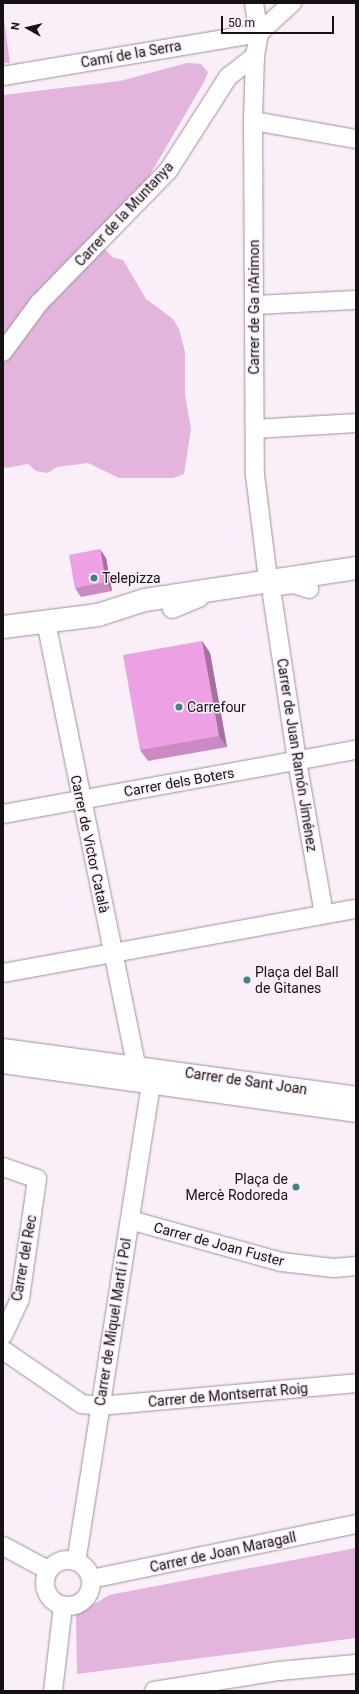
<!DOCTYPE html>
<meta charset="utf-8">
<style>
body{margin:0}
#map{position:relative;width:359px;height:1694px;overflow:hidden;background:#faeef8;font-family:Roboto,sans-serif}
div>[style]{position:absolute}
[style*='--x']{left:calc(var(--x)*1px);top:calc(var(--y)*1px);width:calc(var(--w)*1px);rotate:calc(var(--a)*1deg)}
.green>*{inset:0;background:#e3b4dc}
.roads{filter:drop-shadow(0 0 1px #9d919b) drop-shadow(0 0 1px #9d919b)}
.street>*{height:18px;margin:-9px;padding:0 9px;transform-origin:9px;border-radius:9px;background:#fff}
.street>.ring{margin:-9px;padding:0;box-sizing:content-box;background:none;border:18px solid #fff;border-radius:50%}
.secondary>*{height:22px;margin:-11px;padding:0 11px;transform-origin:11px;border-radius:11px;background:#fff}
.wall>*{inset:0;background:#cc8ac4}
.shaded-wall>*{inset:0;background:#a670a0}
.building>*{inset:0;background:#eda0e4}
.dots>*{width:11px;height:11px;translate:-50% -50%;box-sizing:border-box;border:2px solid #faeef8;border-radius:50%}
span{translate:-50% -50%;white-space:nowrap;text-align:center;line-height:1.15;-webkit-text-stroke:3px #faeef8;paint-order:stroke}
.street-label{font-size:14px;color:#151114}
.poi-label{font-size:14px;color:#151114}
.left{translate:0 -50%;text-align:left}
.right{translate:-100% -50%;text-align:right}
.frame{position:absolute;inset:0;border:4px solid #151114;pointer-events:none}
.north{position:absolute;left:8px;top:8px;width:40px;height:40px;-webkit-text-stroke:3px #faeef8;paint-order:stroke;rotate:278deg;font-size:11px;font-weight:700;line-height:16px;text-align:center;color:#151114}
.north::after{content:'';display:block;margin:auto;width:14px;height:18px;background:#151114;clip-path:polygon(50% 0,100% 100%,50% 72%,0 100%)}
.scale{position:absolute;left:221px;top:16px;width:113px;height:18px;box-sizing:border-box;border:2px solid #151114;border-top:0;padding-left:5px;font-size:12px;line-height:14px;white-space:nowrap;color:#151114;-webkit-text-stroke:3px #faeef8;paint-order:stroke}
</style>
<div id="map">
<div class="green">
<i style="clip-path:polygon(3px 12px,10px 63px,3px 63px)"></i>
<i style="clip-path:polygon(187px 63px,201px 64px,208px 72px,204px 82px,144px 185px,128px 199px,107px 227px,105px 249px,112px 257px,123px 260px,146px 299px,173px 319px,179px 329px,185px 352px,185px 395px,191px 429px,184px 474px,173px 478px,119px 478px,88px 463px,57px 467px,48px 473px,36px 471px,28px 464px,6px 468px,3px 466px,3px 95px,120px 81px)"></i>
<i style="clip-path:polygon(356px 1548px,356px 1638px,77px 1674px,76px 1615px,109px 1595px)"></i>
</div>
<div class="roads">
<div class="street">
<i style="--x:254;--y:3;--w:30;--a:81"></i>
<i style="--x:259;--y:33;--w:23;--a:100"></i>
<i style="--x:255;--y:56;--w:65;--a:91.8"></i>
<i style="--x:253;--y:121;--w:354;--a:89.7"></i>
<i style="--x:255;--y:475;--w:106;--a:82.9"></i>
<i style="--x:259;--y:33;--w:45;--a:-42.3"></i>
<i style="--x:3;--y:76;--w:260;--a:-9.5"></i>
<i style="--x:253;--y:121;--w:105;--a:9.9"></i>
<i style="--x:254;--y:305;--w:102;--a:-2.8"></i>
<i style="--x:3;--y:352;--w:61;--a:-53.7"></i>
<i style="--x:39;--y:303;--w:185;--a:-45.7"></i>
<i style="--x:168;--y:171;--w:112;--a:-57.4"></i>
<i style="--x:228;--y:77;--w:34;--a:-38"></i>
<i style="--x:255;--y:429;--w:101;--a:-3.4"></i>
<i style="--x:279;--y:586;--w:14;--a:-8"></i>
<i style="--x:293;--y:584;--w:17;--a:17"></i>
<i style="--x:272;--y:595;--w:168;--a:81.4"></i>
<i style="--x:297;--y:761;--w:155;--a:80"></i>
<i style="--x:172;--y:609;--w:29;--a:-22"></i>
<i style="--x:46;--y:622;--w:453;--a:78.5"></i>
<i style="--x:136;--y:1066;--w:23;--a:50"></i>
<i style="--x:151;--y:1084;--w:483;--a:98.9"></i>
<i style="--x:3;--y:814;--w:359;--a:-10.3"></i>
<i style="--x:3;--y:973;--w:359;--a:-10.3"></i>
<i style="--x:3;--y:1048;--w:356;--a:7.7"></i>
<i style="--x:3;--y:1064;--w:356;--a:7.9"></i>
<i style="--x:3;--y:1167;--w:36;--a:19"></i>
<i style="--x:37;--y:1179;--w:121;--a:98.1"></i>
<i style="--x:20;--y:1299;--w:40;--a:115"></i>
<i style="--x:130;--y:1220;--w:157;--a:15.5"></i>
<i style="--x:281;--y:1262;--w:53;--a:6.5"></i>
<i style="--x:334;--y:1268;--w:22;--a:-5"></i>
<i style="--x:3;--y:1350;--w:96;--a:34.4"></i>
<i style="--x:82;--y:1404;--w:18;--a:6"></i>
<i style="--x:100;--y:1406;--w:257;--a:-5.1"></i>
<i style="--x:3;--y:1546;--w:51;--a:28.1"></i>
<i class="ring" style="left:45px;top:1560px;width:28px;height:28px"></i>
<i style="--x:91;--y:1579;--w:271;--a:-11.7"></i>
<i style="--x:53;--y:1691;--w:86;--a:-83.3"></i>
<i style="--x:154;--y:1691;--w:127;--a:-9.1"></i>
<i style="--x:279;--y:1671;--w:77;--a:-5.2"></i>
</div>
<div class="secondary">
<i style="--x:3;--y:627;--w:96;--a:-7.2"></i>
<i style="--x:98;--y:615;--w:49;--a:-17.7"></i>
<i style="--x:145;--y:600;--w:213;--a:-8.6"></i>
</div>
</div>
<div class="wall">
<i style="clip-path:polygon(106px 558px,112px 591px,81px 597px,75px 588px)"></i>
<i style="clip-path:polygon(202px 641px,210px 653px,227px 747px,148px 761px,140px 750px)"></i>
</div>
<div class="shaded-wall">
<i style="clip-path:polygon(100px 549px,106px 558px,112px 591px,106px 582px)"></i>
<i style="clip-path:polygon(202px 641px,210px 653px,227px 747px,219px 736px)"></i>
</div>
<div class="building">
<i style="clip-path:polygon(100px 549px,106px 582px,75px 588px,69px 555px)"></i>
<i style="clip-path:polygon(202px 641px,219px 736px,140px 750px,123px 655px)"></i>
</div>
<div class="dots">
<i style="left:94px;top:578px;background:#3f867f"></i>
<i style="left:179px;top:707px;background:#3f867f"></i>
<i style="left:247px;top:980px;background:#3f867f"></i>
<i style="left:296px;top:1187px;background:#3f867f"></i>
</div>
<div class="street-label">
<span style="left:131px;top:54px;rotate:-10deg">Camí de la Serra</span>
<span style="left:124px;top:214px;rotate:-47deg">Carrer de la Muntanya</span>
<span style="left:254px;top:307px;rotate:-90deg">Carrer de Ga n'Arimon</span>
<span style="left:297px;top:755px;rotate:81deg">Carrer de Juan Ramón Jiménez</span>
<span style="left:179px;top:782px;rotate:-10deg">Carrer dels Boters</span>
<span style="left:90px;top:844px;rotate:78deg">Carrer de Victor Català</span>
<span style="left:246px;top:1081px;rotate:8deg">Carrer de Sant Joan</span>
<span style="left:219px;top:1244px;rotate:15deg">Carrer de Joan Fuster</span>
<span style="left:24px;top:1258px;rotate:-80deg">Carrer del Rec</span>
<span style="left:113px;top:1322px;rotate:-81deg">Carrer de Miquel Martí i Pol</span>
<span style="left:228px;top:1395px;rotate:-5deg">Carrer de Montserrat Roig</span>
<span style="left:223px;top:1552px;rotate:-12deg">Carrer de Joan Maragall</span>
</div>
<div class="poi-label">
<span class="left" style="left:102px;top:578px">Telepizza</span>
<span class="left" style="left:187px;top:707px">Carrefour</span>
<span class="left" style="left:255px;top:980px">Plaça del Ball<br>de Gitanes</span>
<span class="right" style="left:288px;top:1187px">Plaça de<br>Mercè Rodoreda</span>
</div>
<div class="frame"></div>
<div class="north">N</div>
<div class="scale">50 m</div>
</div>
